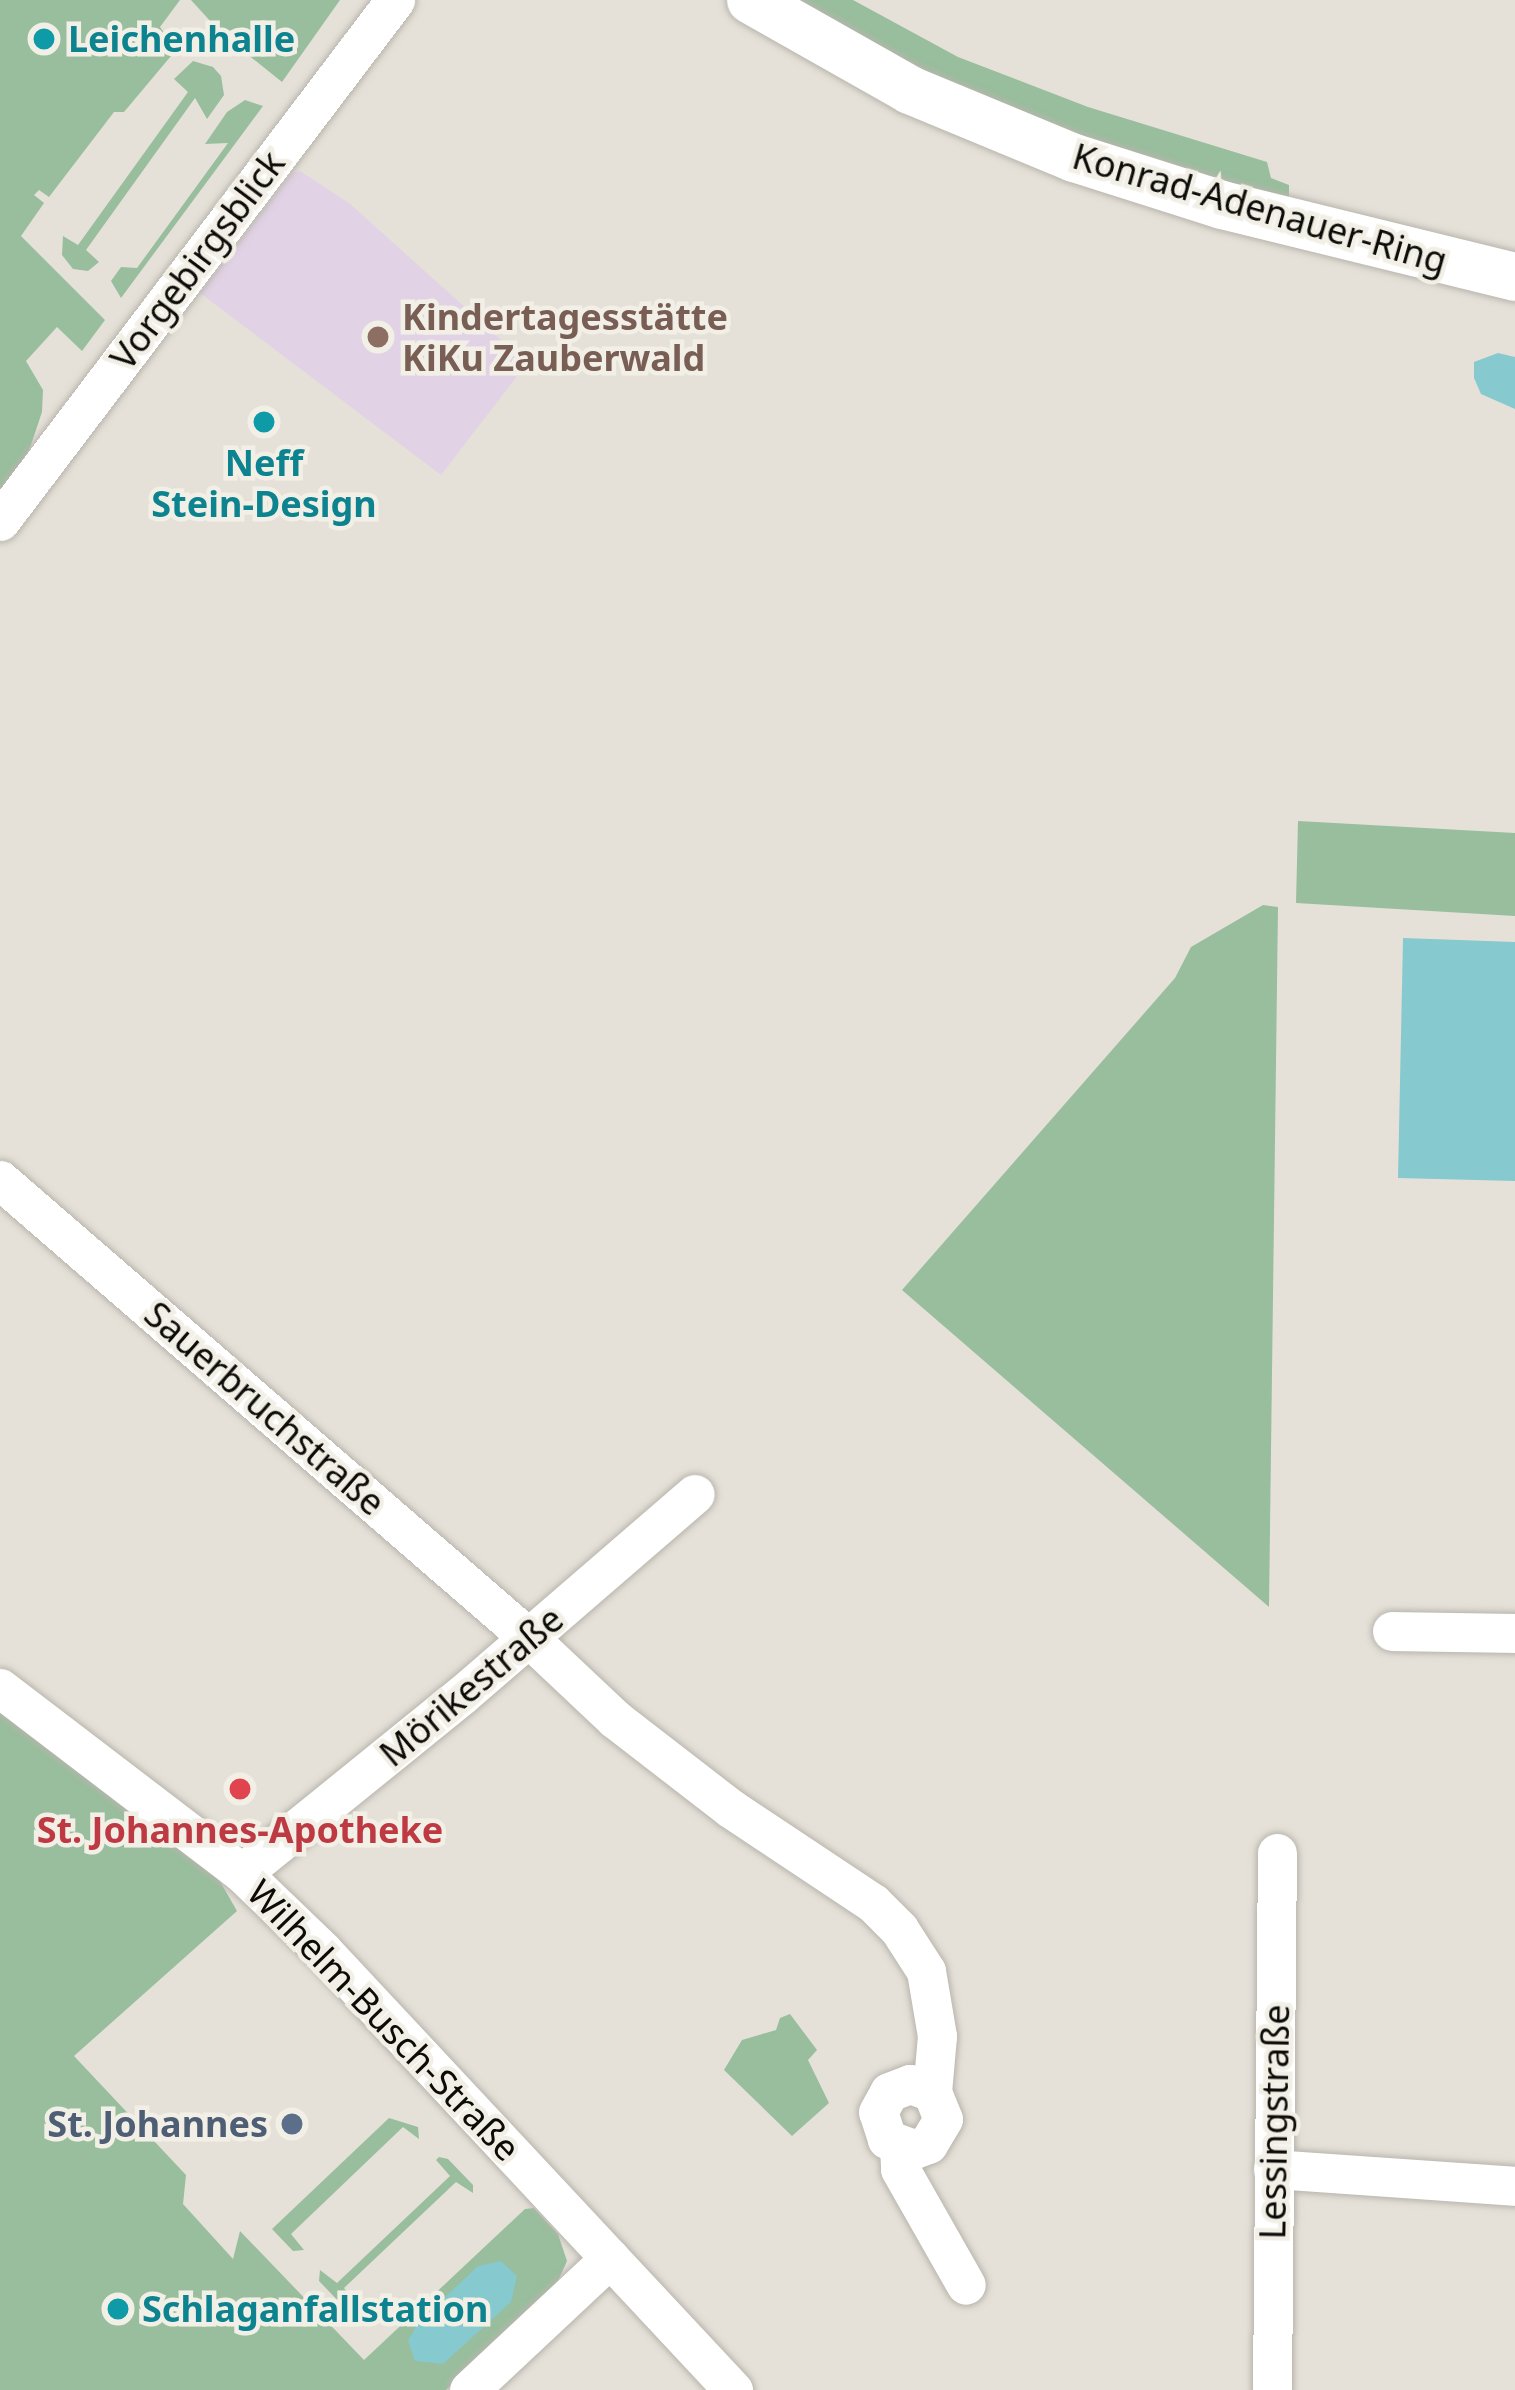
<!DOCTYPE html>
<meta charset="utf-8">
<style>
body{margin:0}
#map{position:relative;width:1515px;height:2390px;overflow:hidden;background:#e5e1d9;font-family:"Noto Sans",sans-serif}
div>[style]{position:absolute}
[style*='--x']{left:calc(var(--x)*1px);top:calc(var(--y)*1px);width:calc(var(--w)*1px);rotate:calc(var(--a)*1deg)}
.education>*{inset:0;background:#e1d2e5}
.green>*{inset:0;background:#98be9d}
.water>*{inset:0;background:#86c9ce}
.roads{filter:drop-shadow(0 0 3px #b8b5ac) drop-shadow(0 0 3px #b8b5ac)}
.minor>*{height:39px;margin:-19.5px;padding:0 19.5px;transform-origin:19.5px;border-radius:19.5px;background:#fff}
.major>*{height:48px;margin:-24px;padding:0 24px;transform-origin:24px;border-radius:24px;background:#fff}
.dots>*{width:33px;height:33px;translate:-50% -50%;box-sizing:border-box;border:6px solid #f2efe6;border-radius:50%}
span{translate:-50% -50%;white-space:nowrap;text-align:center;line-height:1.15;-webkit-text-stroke:9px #f2efe6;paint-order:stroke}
.culture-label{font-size:36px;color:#0d838f;font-weight:700}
.left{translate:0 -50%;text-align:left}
.street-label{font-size:36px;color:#0c0b08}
.education-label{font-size:36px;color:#785e54;font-weight:700}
.health-label{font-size:36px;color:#be3a42;font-weight:700}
.service-label{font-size:36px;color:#4e5e75;font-weight:700}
.right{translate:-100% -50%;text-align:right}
</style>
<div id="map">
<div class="education">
<i style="clip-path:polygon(300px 171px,349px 203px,527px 363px,441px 475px,200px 293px,292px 173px)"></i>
</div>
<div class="green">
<i style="clip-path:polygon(0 0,180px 0,160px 27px,176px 50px,124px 112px,114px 112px,49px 197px,39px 190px,34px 195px,44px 203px,21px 236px,105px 320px,82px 351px,57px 327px,26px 361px,43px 390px,42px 412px,29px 451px,0 490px)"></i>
<i style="clip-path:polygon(191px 0,340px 0,282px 82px,222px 34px)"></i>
<i style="clip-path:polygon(787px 0,853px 0,958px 57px,1088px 107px,1267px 162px,1271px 178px,1289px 185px,1289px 206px,993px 110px)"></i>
<i style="clip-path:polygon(193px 61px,213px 67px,221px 76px,224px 95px,207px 119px,195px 98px,86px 250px,99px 262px,88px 271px,73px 269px,62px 255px,63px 236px,78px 245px,188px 92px,174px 79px)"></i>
<i style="clip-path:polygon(245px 100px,263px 106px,121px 298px,111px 281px,121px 267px,137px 268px,228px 143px,205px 144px,227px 112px)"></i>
<i style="clip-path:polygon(1298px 821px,1515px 833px,1515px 916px,1296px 903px)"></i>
<i style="clip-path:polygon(1263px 905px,1278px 907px,1269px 1607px,902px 1290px,1175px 978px,1191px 947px)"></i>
<i style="clip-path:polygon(0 1706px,213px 1869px,237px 1911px,74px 2056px,186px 2175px,183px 2204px,233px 2259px,240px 2231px,364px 2360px,525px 2209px,534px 2208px,558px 2234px,567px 2261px,555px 2288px,446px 2390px,0 2390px)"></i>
<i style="clip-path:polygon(790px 2014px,817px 2050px,808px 2060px,829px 2103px,792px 2136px,724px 2070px,742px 2040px,776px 2030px,780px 2018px)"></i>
<i style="clip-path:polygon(389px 2118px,418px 2127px,419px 2139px,403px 2127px,291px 2234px,304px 2250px,293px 2251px,272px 2229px)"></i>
<i style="clip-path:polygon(439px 2157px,448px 2159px,473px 2185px,473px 2193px,456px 2182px,344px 2288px,357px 2305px,345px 2308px,319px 2281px,320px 2270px,337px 2283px,450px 2176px,436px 2160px)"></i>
</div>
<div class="water">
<i style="clip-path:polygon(1498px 353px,1515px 357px,1515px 409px,1481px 394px,1474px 378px,1474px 362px)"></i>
<i style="clip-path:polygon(1403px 938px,1515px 942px,1515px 1181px,1398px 1178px)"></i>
<i style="clip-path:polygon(501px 2261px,517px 2276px,511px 2302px,443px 2364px,415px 2361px,408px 2341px,418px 2323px,478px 2266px)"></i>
</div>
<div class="roads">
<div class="minor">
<i style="--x:0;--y:521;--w:654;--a:-52.83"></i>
<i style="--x:0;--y:1180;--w:700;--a:40.89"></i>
<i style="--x:529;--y:1638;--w:118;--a:43.3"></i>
<i style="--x:615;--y:1719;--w:145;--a:37.7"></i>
<i style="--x:730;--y:1808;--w:172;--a:33.6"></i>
<i style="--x:873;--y:1903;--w:37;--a:45"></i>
<i style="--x:899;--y:1929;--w:50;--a:57.3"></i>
<i style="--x:926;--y:1971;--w:66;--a:80.4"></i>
<i style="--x:937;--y:2036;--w:56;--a:95.1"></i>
<i style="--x:932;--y:2092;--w:29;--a:68"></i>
<i style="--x:943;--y:2119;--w:29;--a:121"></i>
<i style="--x:928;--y:2144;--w:15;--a:160"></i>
<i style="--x:914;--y:2149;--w:29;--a:-160"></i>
<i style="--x:887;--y:2139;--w:28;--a:-108"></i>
<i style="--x:878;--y:2112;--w:23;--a:-61"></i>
<i style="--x:889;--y:2092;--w:22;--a:-21"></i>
<i style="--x:910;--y:2084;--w:23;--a:20"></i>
<i style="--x:1392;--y:1631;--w:123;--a:0.9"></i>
<i style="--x:0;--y:1688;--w:305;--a:37.4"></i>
<i style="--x:242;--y:1873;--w:112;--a:43.9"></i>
<i style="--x:323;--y:1951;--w:601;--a:46.96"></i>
<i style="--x:242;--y:1873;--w:284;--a:-39"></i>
<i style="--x:463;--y:1694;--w:306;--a:-40.8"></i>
<i style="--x:899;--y:2147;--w:22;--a:87"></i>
<i style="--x:900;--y:2169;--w:133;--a:60.4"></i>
<i style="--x:1273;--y:2169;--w:243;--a:4"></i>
<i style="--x:469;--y:2390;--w:193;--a:-43.1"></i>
<i style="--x:1272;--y:2390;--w:537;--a:-89.47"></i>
</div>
<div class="major">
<i style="--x:751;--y:0;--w:183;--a:29.5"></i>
<i style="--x:910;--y:90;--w:178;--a:22.5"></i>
<i style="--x:1074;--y:158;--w:155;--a:17.6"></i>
<i style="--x:1222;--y:205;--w:302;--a:13.8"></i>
</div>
</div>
<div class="dots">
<i style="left:44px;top:39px;background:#0f9aa8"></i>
<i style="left:378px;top:337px;background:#8d6e63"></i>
<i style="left:264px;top:422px;background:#0f9aa8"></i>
<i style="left:240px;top:1789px;background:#e0444e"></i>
<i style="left:292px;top:2124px;background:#5c6f8a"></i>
<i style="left:118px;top:2309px;background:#0f9aa8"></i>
</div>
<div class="culture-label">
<span class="left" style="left:68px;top:39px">Leichenhalle</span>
<span style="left:264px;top:483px">Neff<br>Stein-Design</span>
<span class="left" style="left:142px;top:2309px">Schlaganfallstation</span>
</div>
<div class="street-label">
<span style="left:1260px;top:208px;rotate:16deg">Konrad-Adenauer-Ring</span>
<span style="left:197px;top:260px;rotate:-53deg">Vorgebirgsblick</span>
<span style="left:265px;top:1408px;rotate:41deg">Sauerbruchstraße</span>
<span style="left:471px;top:1686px;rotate:-40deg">Mörikestraße</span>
<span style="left:384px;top:2020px;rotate:46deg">Wilhelm-Busch-Straße</span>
<span style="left:1274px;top:2122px;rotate:-89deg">Lessingstraße</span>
</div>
<div class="education-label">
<span class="left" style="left:402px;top:337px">Kindertagesstätte<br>KiKu Zauberwald</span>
</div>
<div class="health-label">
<span style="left:240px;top:1830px">St. Johannes-Apotheke</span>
</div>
<div class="service-label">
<span class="right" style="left:268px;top:2124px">St. Johannes</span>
</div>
</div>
